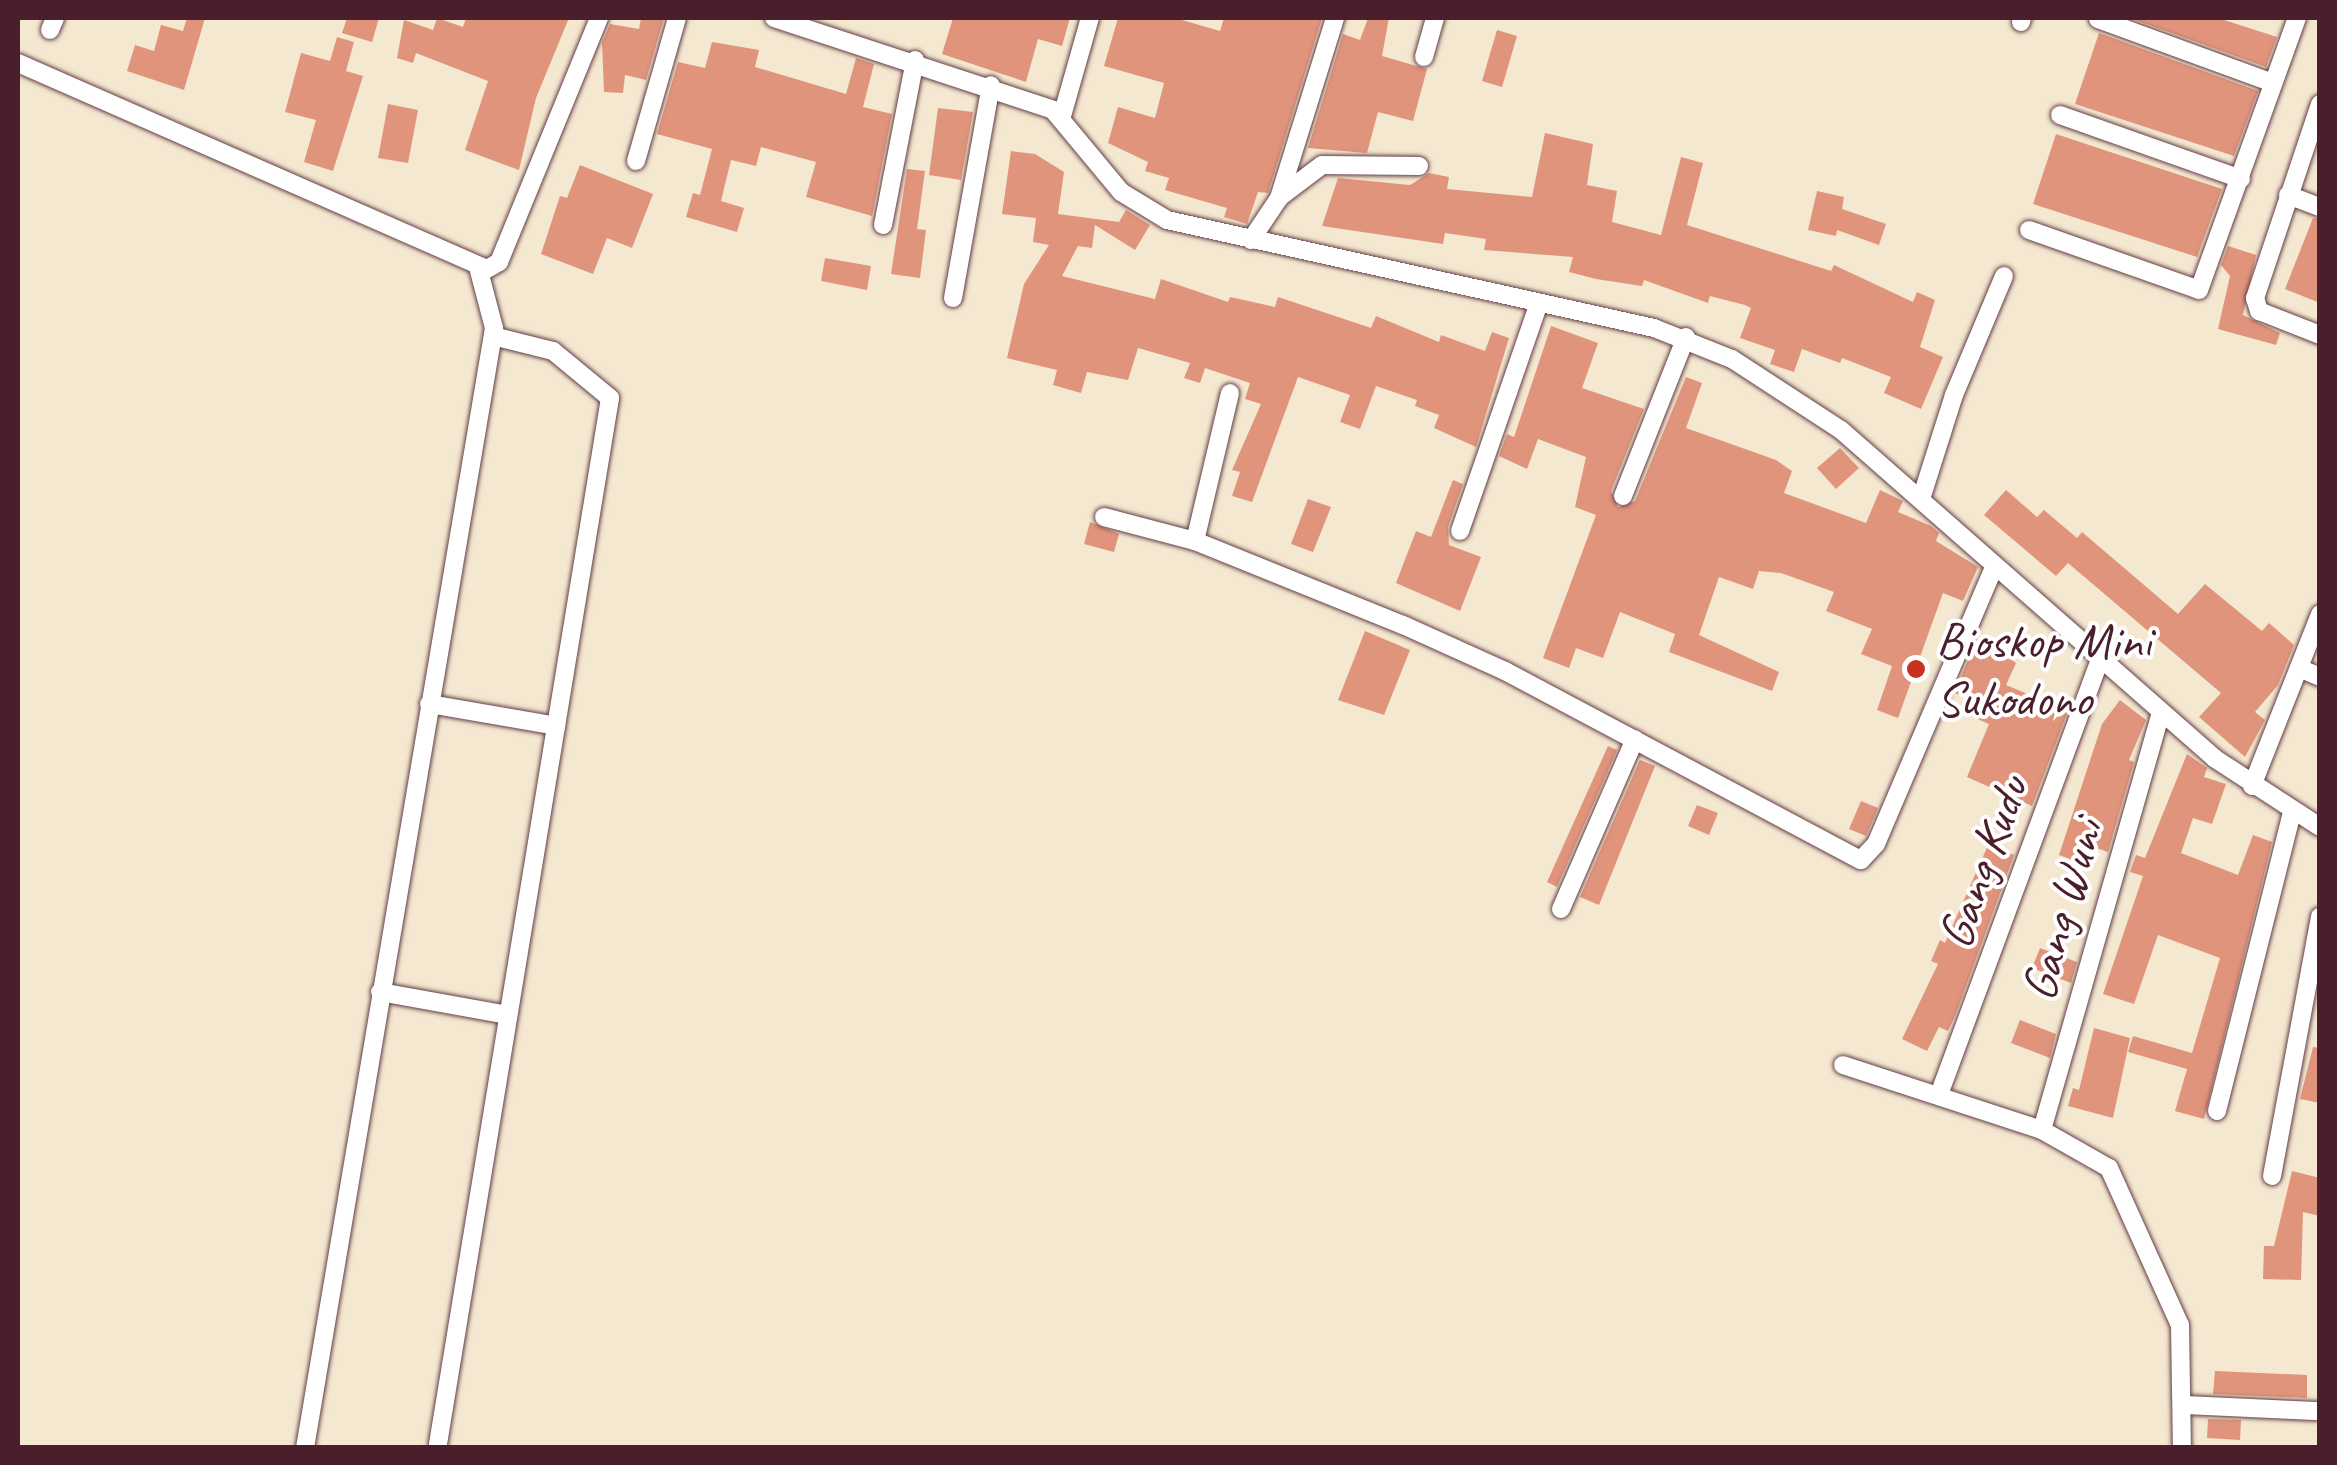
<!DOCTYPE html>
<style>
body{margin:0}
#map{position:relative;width:2337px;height:1465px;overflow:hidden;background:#f4e8d1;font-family:Caveat,sans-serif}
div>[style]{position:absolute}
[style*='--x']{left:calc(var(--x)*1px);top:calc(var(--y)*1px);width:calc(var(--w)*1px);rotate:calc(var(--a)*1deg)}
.building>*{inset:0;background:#e1947c}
.roads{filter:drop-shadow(0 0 2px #643d44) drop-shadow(0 0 2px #643d44)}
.street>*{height:18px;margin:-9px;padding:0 9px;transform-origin:9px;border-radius:9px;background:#fff}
.dots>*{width:28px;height:28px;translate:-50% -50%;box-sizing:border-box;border:5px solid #fff;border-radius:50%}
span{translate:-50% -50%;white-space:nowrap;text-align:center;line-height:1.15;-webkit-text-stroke:8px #fff;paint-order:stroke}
.poi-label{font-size:50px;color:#4a1f2b}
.left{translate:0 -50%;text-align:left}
.street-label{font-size:50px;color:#4a1f2b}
.frame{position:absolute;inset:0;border:20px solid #4a1f2b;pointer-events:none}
</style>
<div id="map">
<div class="building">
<i style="clip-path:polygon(187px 18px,205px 18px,184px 90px,127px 71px,135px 45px,154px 51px,161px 25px,183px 31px)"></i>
<i style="clip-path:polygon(347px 18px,379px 18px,372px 42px,342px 33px)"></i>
<i style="clip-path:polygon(437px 18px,463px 27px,466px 18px,569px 18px,536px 98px,519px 170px,465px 150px,488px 81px,416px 53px,413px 63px,397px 58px,404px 20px,433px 30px)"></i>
<i style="clip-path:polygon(641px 18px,664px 18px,646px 80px,625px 75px,623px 93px,604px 92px,602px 43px,610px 24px,639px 29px)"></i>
<i style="clip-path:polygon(953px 18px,1070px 18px,1062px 46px,1038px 39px,1026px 82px,942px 54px)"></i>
<i style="clip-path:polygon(1118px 18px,1175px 18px,1220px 31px,1224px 18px,1322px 18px,1268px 193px,1258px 192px,1247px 224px,1224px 217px,1227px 208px,1165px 190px,1169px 178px,1145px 171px,1148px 162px,1108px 143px,1118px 107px,1155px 118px,1164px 83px,1104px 66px)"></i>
<i style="clip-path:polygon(1368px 18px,1389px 18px,1382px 56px,1427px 69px,1413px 121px,1378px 112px,1367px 153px,1308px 148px,1343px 34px,1360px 40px)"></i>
<i style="clip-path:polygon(2130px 18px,2218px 18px,2277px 37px,2266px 67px)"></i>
<i style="clip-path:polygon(1497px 30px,1517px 36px,1502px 87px,1482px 81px)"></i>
<i style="clip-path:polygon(2099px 33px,2258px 91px,2234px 156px,2075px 104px)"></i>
<i style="clip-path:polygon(337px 37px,354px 42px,346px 71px,363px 76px,333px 171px,304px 162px,316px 120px,285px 112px,301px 53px,330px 61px)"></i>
<i style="clip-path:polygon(712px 42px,759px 50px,755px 67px,846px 94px,856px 58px,874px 64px,863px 107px,892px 114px,872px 216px,806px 197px,816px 162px,761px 147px,756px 166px,731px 160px,721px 201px,744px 208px,737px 232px,686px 217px,693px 193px,700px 195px,712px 149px,657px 134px,678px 62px,705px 68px)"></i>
<i style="clip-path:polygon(388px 104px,418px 110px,408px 163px,378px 158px)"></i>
<i style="clip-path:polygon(938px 108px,973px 112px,961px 180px,929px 175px)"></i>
<i style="clip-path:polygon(1545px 133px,1593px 144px,1587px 185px,1617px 191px,1612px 222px,1661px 235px,1681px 157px,1703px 163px,1687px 225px,1831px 271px,1834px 265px,1913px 302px,1917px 292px,1935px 300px,1920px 347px,1943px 357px,1921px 409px,1884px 393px,1891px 377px,1842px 358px,1840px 363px,1802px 349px,1794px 372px,1770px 364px,1775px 350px,1740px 338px,1751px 308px,1745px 305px,1710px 296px,1708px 303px,1644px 280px,1642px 286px,1596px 279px,1569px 272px,1573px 257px,1484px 250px,1486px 239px,1445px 233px,1443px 244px,1322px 226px,1338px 178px,1410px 185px,1429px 173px,1449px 177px,1447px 189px,1532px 197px)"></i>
<i style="clip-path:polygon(2056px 134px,2222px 189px,2197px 257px,2033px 204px)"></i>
<i style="clip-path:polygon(1011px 151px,1035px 154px,1064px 172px,1058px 214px,1119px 222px,1126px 210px,1150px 225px,1135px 250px,1095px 225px,1092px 248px,1078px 246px,1062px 276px,1155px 299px,1161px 279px,1228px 302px,1230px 297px,1275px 307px,1278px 297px,1371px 328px,1376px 316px,1439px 342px,1441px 335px,1485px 351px,1492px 332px,1509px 338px,1476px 447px,1434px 428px,1439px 415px,1415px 406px,1417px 400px,1376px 386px,1360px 429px,1340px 422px,1350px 395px,1298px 377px,1252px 502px,1232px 496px,1240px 472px,1232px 470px,1261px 404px,1245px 399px,1250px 383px,1205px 368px,1200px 383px,1184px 378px,1190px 363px,1138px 348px,1128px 380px,1087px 372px,1081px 393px,1053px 385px,1057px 370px,1007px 358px,1024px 284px,1049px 245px,1033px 242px,1036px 218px,1002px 214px)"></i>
<i style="clip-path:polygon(580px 165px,653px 194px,632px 248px,607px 238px,593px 274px,541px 254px,560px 196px,567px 198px)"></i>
<i style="clip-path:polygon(907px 169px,925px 171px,917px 229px,926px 230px,920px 278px,891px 274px)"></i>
<i style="clip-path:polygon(1817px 191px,1844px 197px,1842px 209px,1886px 224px,1879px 245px,1837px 230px,1836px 236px,1808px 230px)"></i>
<i style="clip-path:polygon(2313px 218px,2320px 219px,2320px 303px,2285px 289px)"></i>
<i style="clip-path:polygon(2228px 246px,2256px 255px,2243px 315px,2280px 333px,2276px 345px,2218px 329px,2230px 276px,2221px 265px)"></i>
<i style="clip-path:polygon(825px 258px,871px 266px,867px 290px,821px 281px)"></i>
<i style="clip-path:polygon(1551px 326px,1598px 343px,1582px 388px,1644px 409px,1611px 491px,1618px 507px,1635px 501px,1686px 377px,1702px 383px,1686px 428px,1776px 460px,1792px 471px,1784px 493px,1866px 523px,1880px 490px,1903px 501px,1898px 512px,1931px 526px,1939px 533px,1936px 541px,1978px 567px,1963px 601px,1943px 593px,1898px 718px,1877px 710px,1892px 666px,1861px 654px,1872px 629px,1826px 611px,1834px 592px,1781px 573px,1759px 571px,1753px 589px,1719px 577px,1699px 635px,1779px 672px,1772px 691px,1669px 652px,1675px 634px,1620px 612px,1603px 658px,1576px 648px,1569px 668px,1543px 658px,1596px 515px,1575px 507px,1586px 457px,1538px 439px,1527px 469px,1499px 456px,1507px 434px,1514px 437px)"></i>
<i style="clip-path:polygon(1840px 448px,1859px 468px,1836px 489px,1817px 468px)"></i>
<i style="clip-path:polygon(1453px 480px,1463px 484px,1448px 527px,1449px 545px,1481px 557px,1460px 611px,1396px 583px,1416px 531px,1431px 537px)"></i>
<i style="clip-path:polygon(2006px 490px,2037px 517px,2044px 510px,2077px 538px,2082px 532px,2178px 614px,2205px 584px,2262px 631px,2269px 623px,2294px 645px,2278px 685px,2255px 712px,2265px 720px,2245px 757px,2199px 717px,2221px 693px,2068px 563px,2056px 576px,1984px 515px)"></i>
<i style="clip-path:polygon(1308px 499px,1331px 507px,1313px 552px,1291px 544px)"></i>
<i style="clip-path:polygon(1090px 522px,1119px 534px,1114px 552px,1084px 544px)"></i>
<i style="clip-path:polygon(1365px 631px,1410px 650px,1384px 715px,1338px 700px)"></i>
<i style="clip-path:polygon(1988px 642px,2016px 663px,2006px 685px,2068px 711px,2032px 806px,1967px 777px,1989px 724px,1959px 711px,1965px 697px,1954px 693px,1975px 644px,1985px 648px)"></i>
<i style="clip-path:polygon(2120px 700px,2146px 720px,2129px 760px,2134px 762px,2108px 852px,2088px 845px,2081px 863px,2059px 855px,2102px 724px)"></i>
<i style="clip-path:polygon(1608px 746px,1617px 750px,1557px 887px,1547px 882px)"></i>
<i style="clip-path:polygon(2187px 754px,2207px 768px,2204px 777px,2226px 784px,2212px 824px,2193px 818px,2181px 853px,2238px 875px,2253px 835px,2272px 842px,2204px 1119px,2175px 1111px,2187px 1069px,2128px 1052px,2133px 1036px,2192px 1053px,2220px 958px,2158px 935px,2134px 1004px,2103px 994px,2143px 876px,2130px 872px,2136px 855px,2145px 858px)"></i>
<i style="clip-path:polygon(1640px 760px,1655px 766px,1599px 905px,1580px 897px)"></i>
<i style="clip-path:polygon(1861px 801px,1878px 808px,1866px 836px,1849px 829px)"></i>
<i style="clip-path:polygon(1697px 805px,1718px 813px,1709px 835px,1688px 826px)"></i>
<i style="clip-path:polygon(1989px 843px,2014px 855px,1955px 1016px,1948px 1031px,1939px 1027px,1927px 1051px,1902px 1039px,1938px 964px,1931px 961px,1940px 940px,1945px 943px)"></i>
<i style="clip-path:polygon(2040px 948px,2077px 962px,2071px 983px,2032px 968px)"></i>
<i style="clip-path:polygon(2020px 1020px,2056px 1034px,2050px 1058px,2011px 1043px)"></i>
<i style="clip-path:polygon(2094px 1028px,2130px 1038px,2113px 1118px,2068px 1106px,2073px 1088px,2079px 1090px)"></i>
<i style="clip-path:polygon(2313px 1047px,2320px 1048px,2320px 1103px,2300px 1099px)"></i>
<i style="clip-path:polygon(2292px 1171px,2320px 1178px,2320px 1216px,2303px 1212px,2301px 1280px,2263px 1279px,2264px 1246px,2274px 1246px)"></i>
<i style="clip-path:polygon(2215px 1371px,2307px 1375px,2307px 1398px,2213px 1394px)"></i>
<i style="clip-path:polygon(2208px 1419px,2241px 1420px,2240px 1440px,2207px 1438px)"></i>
</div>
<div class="roads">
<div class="street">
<i style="--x:774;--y:18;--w:294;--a:18.2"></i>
<i style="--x:1053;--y:110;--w:107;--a:50.3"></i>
<i style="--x:1121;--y:192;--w:54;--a:31.3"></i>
<i style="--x:1167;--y:220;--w:499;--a:12.5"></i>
<i style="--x:1654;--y:328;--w:84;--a:21.7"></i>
<i style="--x:1732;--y:359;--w:130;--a:33.1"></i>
<i style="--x:1841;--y:430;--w:497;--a:41.3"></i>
<i style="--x:2214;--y:758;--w:126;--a:33.1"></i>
<i style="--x:2098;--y:19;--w:186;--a:20.1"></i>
<i style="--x:2021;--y:22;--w:4;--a:-76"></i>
<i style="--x:50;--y:30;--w:13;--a:-67"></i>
<i style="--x:1424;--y:57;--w:41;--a:-74.2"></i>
<i style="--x:18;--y:63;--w:512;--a:23.71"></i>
<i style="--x:487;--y:269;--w:14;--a:-30"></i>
<i style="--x:499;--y:262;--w:264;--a:-67.7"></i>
<i style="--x:2320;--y:104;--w:205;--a:108.5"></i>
<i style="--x:2255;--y:298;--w:14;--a:73"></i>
<i style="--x:2259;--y:311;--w:66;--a:21.5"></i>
<i style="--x:2060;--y:115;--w:192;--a:19.5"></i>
<i style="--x:1062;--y:116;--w:102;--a:-74.1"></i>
<i style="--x:636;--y:161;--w:149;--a:-74"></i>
<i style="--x:2288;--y:195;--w:34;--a:21"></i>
<i style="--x:1281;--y:196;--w:51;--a:-37.1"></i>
<i style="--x:1322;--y:165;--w:97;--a:0.6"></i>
<i style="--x:883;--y:225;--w:168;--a:-79"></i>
<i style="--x:2029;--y:230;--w:180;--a:19.4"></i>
<i style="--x:2199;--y:290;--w:289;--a:-70.2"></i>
<i style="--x:1251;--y:240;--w:50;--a:-56.3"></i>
<i style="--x:1279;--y:198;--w:189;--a:-72.7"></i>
<i style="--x:953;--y:298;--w:216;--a:-79.9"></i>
<i style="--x:1623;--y:496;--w:171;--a:-68.4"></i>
<i style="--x:1921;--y:499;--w:109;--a:-72.4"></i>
<i style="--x:1954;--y:395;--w:129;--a:-67.2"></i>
<i style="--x:1104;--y:517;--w:94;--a:14.8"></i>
<i style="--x:1195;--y:541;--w:224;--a:22"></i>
<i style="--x:1403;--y:625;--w:112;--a:24.3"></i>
<i style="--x:1505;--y:671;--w:403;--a:28"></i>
<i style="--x:1861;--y:860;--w:22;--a:-47"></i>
<i style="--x:1876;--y:844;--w:300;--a:-66.9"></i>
<i style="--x:1460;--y:531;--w:241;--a:-70.9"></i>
<i style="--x:1195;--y:541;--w:152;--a:-76.7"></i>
<i style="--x:2299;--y:668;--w:23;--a:23"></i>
<i style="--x:429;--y:704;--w:129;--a:9.8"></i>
<i style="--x:2252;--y:786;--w:185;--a:-68.4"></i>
<i style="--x:1561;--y:909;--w:185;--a:-66.5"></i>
<i style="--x:380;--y:992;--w:130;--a:10.2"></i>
<i style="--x:1843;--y:1065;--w:209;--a:18.1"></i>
<i style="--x:2042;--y:1130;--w:77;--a:29.6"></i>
<i style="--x:2109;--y:1168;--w:172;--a:65.7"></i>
<i style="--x:2180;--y:1325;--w:123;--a:89.1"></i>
<i style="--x:1940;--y:1092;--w:461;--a:-69.7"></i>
<i style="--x:2217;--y:1111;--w:307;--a:-75.9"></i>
<i style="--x:2042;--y:1130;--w:434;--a:-74.1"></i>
<i style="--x:2272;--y:1176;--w:264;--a:-79.5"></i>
<i style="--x:2183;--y:1405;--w:134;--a:2.6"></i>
<i style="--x:438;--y:1444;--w:1060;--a:-80.66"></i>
<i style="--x:610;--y:398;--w:74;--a:-140.5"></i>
<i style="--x:553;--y:351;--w:62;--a:-166"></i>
<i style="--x:305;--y:1448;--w:1136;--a:-80.42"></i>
<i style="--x:494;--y:328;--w:63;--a:-104.7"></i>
</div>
</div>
<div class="dots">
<i style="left:1916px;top:669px;background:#c8321e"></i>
</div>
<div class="poi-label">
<span class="left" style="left:1936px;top:669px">Bioskop Mini<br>Sukodono</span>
</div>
<div class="street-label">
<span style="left:1983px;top:862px;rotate:-70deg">Gang Kudu</span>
<span style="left:2062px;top:910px;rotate:-74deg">Gang Wuni</span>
</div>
<div class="frame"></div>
</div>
